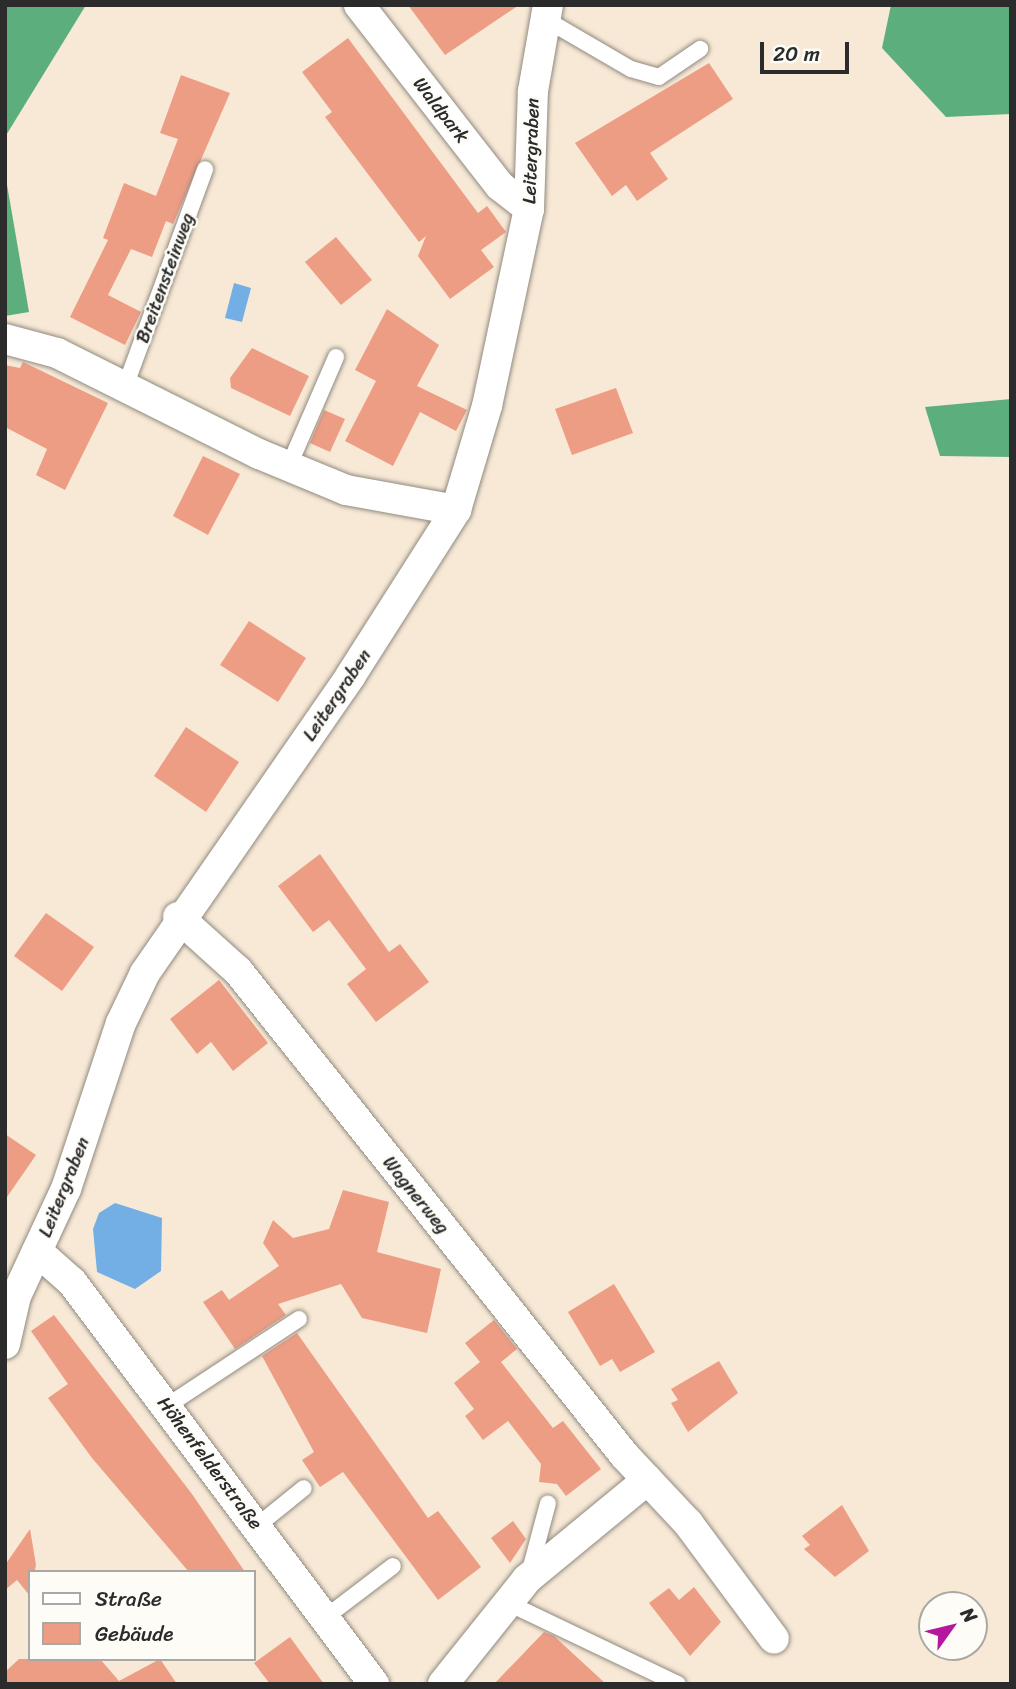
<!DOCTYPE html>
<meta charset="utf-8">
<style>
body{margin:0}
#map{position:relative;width:1016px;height:1689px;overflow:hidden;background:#f7e9d5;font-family:Sriracha,sans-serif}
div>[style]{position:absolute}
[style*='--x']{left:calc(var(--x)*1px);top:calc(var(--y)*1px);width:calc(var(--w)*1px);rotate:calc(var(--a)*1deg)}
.forest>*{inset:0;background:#5caf7d}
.water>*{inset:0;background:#73afe5}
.building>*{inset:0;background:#ee9d85}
.roads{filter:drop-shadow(0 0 2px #918a80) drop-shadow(0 0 2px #918a80)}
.service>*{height:16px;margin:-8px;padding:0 8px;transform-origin:8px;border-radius:8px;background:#fff}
.minor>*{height:30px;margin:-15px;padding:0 15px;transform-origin:15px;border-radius:15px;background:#fff}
span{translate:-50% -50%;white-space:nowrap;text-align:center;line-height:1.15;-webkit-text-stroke:5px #fdfcf7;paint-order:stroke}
.street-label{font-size:19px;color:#2b2b2b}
.frame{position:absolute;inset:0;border:7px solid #2b2b2b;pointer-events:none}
.legend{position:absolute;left:28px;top:1570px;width:228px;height:91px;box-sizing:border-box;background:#fdfcf7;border:2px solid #a9a8a5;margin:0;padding:9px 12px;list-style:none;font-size:21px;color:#2b2b2b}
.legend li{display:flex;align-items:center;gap:14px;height:35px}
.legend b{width:35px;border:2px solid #a9a8a5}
.north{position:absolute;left:918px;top:1591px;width:70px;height:70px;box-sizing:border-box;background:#fdfcf7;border:2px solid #a9a8a5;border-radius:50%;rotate:56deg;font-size:19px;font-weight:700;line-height:28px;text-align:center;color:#2b2b2b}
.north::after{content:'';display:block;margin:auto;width:24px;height:32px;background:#b5179e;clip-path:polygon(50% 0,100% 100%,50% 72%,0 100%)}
.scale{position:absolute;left:760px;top:42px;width:89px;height:32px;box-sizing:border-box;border:4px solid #2b2b2b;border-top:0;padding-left:9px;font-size:21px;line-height:24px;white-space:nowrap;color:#2b2b2b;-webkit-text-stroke:5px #fdfcf7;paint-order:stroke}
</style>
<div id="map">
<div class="forest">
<i style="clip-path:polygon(5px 5px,86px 5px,5px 137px)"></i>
<i style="clip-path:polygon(891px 5px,1011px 5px,1011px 114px,946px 117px,882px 48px)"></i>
<i style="clip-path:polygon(5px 173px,29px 312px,5px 316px)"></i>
<i style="clip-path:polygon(1011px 399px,1011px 457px,940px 456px,925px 407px)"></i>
</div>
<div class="water">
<i style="clip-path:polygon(234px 283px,251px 288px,242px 322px,225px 318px)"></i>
<i style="clip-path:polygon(115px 1203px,162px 1218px,161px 1271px,135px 1289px,97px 1272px,93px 1229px,99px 1213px)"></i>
</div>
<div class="building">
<i style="clip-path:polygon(408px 5px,519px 5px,445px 55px)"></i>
<i style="clip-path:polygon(348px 38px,478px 213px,487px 206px,506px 232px,481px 250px,494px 267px,450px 299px,418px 256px,426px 236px,419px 242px,325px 117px,332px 112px,302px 72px)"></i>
<i style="clip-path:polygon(709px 63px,733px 99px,650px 153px,668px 179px,637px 201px,626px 185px,612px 196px,575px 143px)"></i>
<i style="clip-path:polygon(181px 75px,230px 93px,173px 224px,166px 221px,152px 257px,131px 249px,108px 295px,141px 312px,125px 345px,70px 317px,108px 240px,103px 238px,124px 183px,156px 196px,178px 139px,160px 133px)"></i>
<i style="clip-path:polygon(336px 237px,372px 280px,341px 305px,305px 262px)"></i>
<i style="clip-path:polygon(387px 309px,439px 345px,417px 386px,467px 410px,456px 431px,420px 412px,393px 466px,345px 441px,376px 381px,355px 370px)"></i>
<i style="clip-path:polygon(252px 348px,309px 376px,290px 416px,231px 388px,230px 378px)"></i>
<i style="clip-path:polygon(23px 362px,108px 403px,65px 490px,36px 475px,47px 449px,5px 427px,5px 365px,20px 368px)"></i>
<i style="clip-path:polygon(616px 388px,633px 433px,572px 455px,555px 409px)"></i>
<i style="clip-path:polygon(324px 410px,345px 419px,330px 452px,310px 443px)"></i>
<i style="clip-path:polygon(203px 456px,240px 474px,208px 535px,173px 516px)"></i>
<i style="clip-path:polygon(249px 621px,306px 658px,278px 702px,220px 665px)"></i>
<i style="clip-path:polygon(186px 727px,239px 762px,206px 812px,154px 776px)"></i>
<i style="clip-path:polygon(320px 854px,389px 952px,400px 944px,429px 982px,376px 1022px,347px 984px,366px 969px,329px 920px,313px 932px,278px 886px)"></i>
<i style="clip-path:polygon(46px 913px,94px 947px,62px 991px,14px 956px)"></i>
<i style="clip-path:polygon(219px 980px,268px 1043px,233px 1071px,211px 1042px,197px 1054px,170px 1019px)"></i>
<i style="clip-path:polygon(5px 1134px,36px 1155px,5px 1200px)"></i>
<i style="clip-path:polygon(343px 1190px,389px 1202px,377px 1252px,441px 1269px,427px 1333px,362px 1318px,341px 1284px,278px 1304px,286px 1315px,235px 1349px,203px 1302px,222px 1290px,229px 1300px,279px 1266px,263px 1243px,273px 1220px,293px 1238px,329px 1229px)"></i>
<i style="clip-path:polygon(614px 1284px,655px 1352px,620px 1372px,612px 1359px,600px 1366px,568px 1312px)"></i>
<i style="clip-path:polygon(54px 1315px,192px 1494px,245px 1572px,189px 1572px,92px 1458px,48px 1398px,68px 1384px,31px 1331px)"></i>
<i style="clip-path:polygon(494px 1320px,517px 1349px,501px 1362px,553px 1428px,563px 1421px,601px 1469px,566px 1496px,557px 1484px,539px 1482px,541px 1464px,508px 1421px,483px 1440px,465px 1416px,474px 1409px,454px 1383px,480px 1362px,465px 1343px)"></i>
<i style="clip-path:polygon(297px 1333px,428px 1518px,438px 1511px,481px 1567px,438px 1600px,343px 1472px,320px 1487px,302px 1460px,314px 1452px,262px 1356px)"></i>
<i style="clip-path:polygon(719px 1361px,738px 1393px,688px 1432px,671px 1403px,678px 1400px,671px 1389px)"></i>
<i style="clip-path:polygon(842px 1505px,869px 1551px,835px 1577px,804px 1549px,810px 1545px,802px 1536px)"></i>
<i style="clip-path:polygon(513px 1521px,526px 1539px,510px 1563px,491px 1538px)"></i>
<i style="clip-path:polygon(30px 1529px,36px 1565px,30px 1596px,17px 1580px,5px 1590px,5px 1565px)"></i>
<i style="clip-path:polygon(694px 1587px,721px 1622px,690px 1656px,649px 1603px,669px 1588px,679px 1600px)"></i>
<i style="clip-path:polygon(544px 1632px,554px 1636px,606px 1684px,494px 1684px)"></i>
<i style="clip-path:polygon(290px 1637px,324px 1684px,270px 1684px,254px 1663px)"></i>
<i style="clip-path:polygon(19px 1659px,100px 1659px,119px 1681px,160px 1659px,177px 1684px,5px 1684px,5px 1672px)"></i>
</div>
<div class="roads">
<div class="service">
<i style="--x:545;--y:19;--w:99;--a:30.2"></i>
<i style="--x:631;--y:69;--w:29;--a:16"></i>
<i style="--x:659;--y:77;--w:50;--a:-34.3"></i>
<i style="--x:125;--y:387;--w:232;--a:-69.8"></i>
<i style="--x:288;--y:468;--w:121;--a:-66.6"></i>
<i style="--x:167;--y:1406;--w:158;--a:-33.4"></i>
<i style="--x:257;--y:1526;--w:60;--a:-39"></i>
<i style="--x:529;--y:1574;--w:73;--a:-75"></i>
<i style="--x:508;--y:1603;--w:188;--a:25.5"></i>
<i style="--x:326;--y:1617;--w:84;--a:-37.3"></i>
</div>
<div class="minor">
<i style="--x:359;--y:5;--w:229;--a:52.1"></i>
<i style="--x:500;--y:186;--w:37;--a:38"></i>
<i style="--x:5;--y:339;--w:54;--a:15.1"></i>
<i style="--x:57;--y:353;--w:226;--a:26.6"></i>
<i style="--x:259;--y:454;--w:94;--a:22.5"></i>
<i style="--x:346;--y:490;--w:112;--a:10.3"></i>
<i style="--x:178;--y:917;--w:81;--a:42"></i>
<i style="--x:238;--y:971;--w:620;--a:51.41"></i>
<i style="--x:625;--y:1456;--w:92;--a:46.8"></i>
<i style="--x:688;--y:1523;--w:144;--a:53.4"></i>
<i style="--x:37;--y:1251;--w:47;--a:41.5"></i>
<i style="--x:72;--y:1282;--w:503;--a:53.08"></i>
<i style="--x:5;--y:1344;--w:49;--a:-77.1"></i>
<i style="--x:16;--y:1296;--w:118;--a:-65"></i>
<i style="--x:66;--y:1189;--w:175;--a:-71.7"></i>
<i style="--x:121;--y:1023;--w:55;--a:-64.4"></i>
<i style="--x:145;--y:973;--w:362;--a:-55.3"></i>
<i style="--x:351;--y:675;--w:196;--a:-57.5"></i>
<i style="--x:456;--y:510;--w:109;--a:-73.4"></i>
<i style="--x:487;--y:406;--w:201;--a:-78"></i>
<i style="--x:529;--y:209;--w:118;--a:-88.1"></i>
<i style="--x:533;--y:91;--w:87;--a:-80.1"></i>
<i style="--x:443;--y:1684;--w:134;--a:-51.3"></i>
<i style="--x:527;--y:1579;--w:156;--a:-39.5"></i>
</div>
</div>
<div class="street-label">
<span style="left:441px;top:110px;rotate:52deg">Waldpark</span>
<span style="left:531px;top:151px;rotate:-88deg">Leitergraben</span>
<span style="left:165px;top:278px;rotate:-70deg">Breitensteinweg</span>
<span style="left:337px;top:695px;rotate:-56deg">Leitergraben</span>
<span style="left:64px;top:1187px;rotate:-68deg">Leitergraben</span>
<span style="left:416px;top:1195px;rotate:51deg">Wagnerweg</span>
<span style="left:210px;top:1463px;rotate:53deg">Höhenfelderstraße</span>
</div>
<div class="frame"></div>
<ul class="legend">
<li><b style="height:9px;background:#fff"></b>Straße</li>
<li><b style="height:19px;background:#ee9d85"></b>Gebäude</li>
</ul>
<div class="north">N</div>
<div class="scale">20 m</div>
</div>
